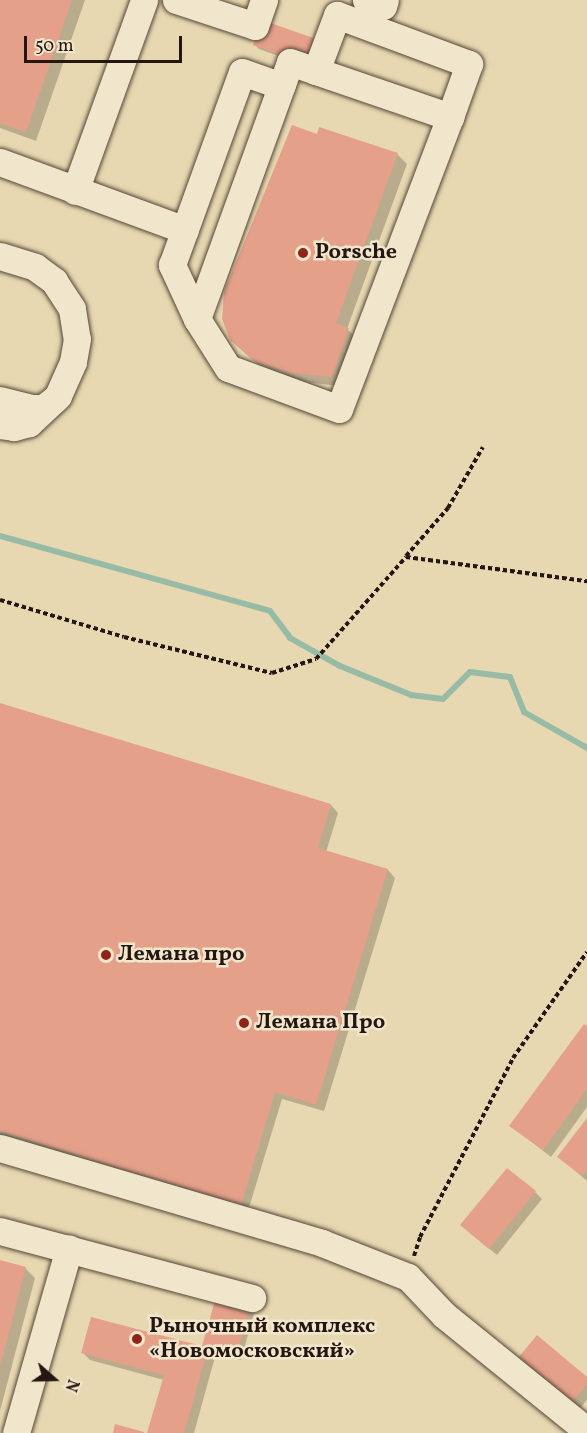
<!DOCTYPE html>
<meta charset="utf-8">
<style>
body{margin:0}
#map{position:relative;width:587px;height:1433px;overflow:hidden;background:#e8d8b1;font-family:Vollkorn,serif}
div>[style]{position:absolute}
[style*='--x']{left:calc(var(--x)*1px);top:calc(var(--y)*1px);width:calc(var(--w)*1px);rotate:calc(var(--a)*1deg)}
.shadow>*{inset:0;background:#0003}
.stream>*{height:6px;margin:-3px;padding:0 3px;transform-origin:3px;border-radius:3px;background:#98bba6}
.building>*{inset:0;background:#e5a08a}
.path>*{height:4px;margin-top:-2px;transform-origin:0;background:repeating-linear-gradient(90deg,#241610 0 4.5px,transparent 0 7.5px)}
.roads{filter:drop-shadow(0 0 2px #554638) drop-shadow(0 0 2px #554638)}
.minor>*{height:27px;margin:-13.5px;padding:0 13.5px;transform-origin:13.5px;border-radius:13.5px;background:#f0e6cc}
.dots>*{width:16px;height:16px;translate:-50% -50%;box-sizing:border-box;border:3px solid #f0e6cc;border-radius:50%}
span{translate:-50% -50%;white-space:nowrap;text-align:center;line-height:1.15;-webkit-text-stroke:5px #f0e6cc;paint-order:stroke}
.poi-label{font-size:22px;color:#241610;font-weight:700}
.left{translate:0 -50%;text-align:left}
.north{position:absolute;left:24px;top:1349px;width:60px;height:60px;-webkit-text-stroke:4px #f0e6cc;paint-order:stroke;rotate:110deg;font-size:16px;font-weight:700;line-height:24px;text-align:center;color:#241610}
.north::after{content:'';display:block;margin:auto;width:21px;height:27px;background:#241610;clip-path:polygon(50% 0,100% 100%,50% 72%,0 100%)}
.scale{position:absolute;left:24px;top:36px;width:158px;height:27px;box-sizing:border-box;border:3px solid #241610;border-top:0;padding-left:8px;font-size:18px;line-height:21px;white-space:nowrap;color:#241610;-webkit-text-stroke:4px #f0e6cc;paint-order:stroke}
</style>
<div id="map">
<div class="shadow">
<i style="clip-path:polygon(0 0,85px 0,36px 141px,0 128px)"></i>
<i style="clip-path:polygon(254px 44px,315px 69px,259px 49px)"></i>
<i style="clip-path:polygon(320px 129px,397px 154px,407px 164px,347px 329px,358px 339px,341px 386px,304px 382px,265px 370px,241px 349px)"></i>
<i style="clip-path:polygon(0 705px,331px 805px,338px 813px,326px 852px,388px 870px,395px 878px,324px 1111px,282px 1099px,248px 1211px,0 1136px)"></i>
<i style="clip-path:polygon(587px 1028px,587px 1107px,551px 1157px,511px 1126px)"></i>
<i style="clip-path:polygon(587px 1120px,587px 1181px,559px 1157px)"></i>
<i style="clip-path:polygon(535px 1192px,542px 1199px,497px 1255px,470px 1233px)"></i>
<i style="clip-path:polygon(0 1261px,25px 1268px,35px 1278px,0 1411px)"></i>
<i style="clip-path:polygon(249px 1308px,254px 1313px,241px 1360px,209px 1351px,215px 1357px,194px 1433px,149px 1433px,164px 1380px,90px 1360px,83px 1353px,203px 1348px)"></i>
<i style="clip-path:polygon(528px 1365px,587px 1379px,587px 1400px,580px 1408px)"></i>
</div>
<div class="stream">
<i style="--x:0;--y:536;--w:280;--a:15.5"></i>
<i style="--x:270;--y:611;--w:34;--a:53"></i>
<i style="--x:290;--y:638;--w:57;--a:29.2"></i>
<i style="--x:340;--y:666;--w:77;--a:22.2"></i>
<i style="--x:411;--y:695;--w:32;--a:7"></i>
<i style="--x:443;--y:699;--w:38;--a:-45"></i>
<i style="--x:470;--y:672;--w:40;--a:7.1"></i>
<i style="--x:510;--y:677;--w:38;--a:68"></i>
<i style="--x:524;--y:712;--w:73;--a:29.7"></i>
</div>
<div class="building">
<i style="clip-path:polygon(0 0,72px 0,26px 132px,0 123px)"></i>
<i style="clip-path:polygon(262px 20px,319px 40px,310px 66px,253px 45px)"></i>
<i style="clip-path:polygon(292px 125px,317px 134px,319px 127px,398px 153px,336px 323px,349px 328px,332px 377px,293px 373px,254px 361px,230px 340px,222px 319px,224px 292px)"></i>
<i style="clip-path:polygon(0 703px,331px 804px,318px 848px,388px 869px,316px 1105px,275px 1092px,241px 1205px,0 1131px)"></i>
<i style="clip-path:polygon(584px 1024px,587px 1026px,587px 1089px,543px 1150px,509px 1126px)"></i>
<i style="clip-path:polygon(587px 1118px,587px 1170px,582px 1176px,557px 1157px)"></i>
<i style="clip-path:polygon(507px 1168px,536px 1191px,489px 1249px,460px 1225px)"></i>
<i style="clip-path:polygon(0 1260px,26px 1267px,1px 1363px,0 1363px)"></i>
<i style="clip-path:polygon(216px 1297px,250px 1307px,236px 1356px,208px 1348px,184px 1433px,147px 1433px,164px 1375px,81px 1353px,91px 1317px,202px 1346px)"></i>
<i style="clip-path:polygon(537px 1335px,587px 1377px,587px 1384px,572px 1402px,518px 1358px)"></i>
<i style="clip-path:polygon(115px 1424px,144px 1432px,144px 1433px,113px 1433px)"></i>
</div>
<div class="path">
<i style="--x:406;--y:556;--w:64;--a:-48.8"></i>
<i style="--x:448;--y:508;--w:70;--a:-60.2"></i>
<i style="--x:0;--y:600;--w:129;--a:16.6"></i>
<i style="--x:124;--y:637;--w:152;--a:13.7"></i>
<i style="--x:272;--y:673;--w:46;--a:-17.7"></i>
<i style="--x:316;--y:659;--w:136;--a:-48.6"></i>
<i style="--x:406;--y:557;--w:183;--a:7.6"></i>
<i style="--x:414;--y:1256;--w:20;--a:-72"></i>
<i style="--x:420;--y:1237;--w:202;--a:-62.5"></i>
<i style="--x:513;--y:1058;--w:129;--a:-55.1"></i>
</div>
<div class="roads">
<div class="minor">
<i style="--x:176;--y:0;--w:83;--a:18.2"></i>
<i style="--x:255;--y:26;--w:28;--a:-71"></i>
<i style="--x:366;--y:0;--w:18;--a:19"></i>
<i style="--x:383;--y:6;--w:6;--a:-72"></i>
<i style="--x:316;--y:71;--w:60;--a:-69.4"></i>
<i style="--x:337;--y:15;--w:141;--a:20.4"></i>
<i style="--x:469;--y:64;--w:56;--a:109.7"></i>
<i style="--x:450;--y:117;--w:312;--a:110.8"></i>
<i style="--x:339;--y:409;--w:118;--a:-159.7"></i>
<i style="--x:228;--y:368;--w:58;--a:-122.3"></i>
<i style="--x:197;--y:319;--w:273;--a:-70.1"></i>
<i style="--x:290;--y:62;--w:28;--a:19"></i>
<i style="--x:316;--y:71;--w:142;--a:18.9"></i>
<i style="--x:0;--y:162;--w:197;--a:20.2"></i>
<i style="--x:75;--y:191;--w:203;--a:-70.1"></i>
<i style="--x:0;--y:256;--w:37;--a:17"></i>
<i style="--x:35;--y:267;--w:24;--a:36"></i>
<i style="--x:54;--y:281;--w:33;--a:57"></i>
<i style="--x:72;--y:309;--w:30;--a:81"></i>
<i style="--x:77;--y:339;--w:23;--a:100"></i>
<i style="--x:73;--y:362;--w:37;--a:114"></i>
<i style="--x:58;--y:396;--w:40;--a:137"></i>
<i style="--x:29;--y:423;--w:16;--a:165"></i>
<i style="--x:14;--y:427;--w:14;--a:-172"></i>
<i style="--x:197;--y:319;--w:60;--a:-114.8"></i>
<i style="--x:172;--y:265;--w:205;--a:-70.1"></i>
<i style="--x:242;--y:72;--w:42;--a:19.3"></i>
<i style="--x:0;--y:400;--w:32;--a:14"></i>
<i style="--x:31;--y:408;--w:12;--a:0"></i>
<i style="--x:43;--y:408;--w:15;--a:-37"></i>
<i style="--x:0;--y:1148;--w:336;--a:16.4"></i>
<i style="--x:322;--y:1243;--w:92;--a:21.6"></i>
<i style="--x:408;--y:1277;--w:52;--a:46.5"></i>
<i style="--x:444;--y:1315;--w:184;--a:39"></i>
<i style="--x:0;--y:1231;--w:261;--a:14.9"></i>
<i style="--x:16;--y:1433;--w:192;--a:-74"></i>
</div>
</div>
<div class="dots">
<i style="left:303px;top:253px;background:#8f2418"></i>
<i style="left:106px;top:955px;background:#8f2418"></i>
<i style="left:244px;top:1023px;background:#8f2418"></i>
<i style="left:137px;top:1339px;background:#8f2418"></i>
</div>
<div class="poi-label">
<span class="left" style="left:315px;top:253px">Porsche</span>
<span class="left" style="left:118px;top:955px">Лемана про</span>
<span class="left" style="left:256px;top:1023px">Лемана Про</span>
<span class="left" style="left:149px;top:1339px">Рыночный комплекс<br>«Новомосковский»</span>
</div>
<div class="north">N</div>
<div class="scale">50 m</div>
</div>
